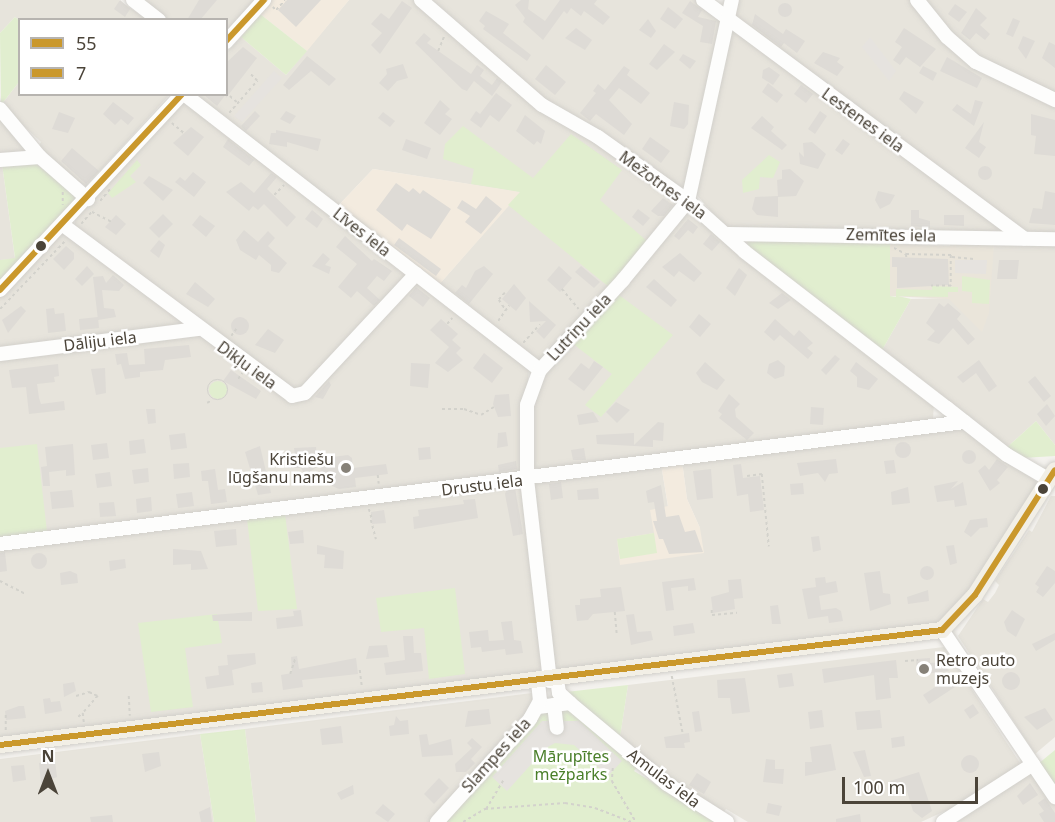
<!DOCTYPE html>
<meta charset="utf-8">
<style>
body{margin:0}
#map{position:relative;width:1055px;height:822px;overflow:hidden;background:#f4f2ee;font-family:"Noto Sans",sans-serif}
div>[style]{position:absolute}
[style*='--x']{left:calc(var(--x)*1px);top:calc(var(--y)*1px);width:calc(var(--w)*1px);rotate:calc(var(--a)*1deg)}
.residential>*{inset:0;background:#e7e4dc}
.commercial>*{inset:0;background:#f3ebdf}
.education>*{inset:0;background:#eae5da}
.green>*{inset:0;background:#e1eecf}
.round{border-radius:50%}
.parking>*{inset:0;background:#e6e3df}
.building>*{inset:0;background:#dedbd6}
.path>*{height:1.5px;margin-top:-0.75px;transform-origin:0;background:repeating-linear-gradient(90deg,#d3d2cc 0 3px,transparent 0 6px)}
.path>.ring{margin:-0.75px;padding:0;box-sizing:content-box;background:none;border:1.5px solid #d3d2cc;border-radius:50%}
.roads{filter:drop-shadow(0 0 2px #d2d0cb) drop-shadow(0 0 2px #d2d0cb)}
.minor>*{height:14px;margin:-7px;padding:0 7px;transform-origin:7px;border-radius:7px;background:#fdfdfc}
.major>*{height:16px;margin:-8px;padding:0 8px;transform-origin:8px;border-radius:8px;background:#f2efe6}
.bus-1>*{height:6px;margin:-3px;padding:0 3px;transform-origin:3px;border-radius:3px;background:#ca982c}
.bus-2>*{height:6px;margin:-3px;padding:0 3px;transform-origin:3px;border-radius:3px;background:#ca982c}
.dots>*{width:16px;height:16px;translate:-50% -50%;box-sizing:border-box;border:3px solid #fff;border-radius:50%}
span{translate:-50% -50%;white-space:nowrap;text-align:center;line-height:1.15;-webkit-text-stroke:5px #fff;paint-order:stroke}
.street-label{font-size:16px;color:#4b4439}
.poi-label{font-size:16px;color:#4b4439}
.right{translate:-100% -50%;text-align:right}
.left{translate:0 -50%;text-align:left}
.park-label{font-size:16px;color:#4a7f2a}
.legend{position:absolute;left:18px;top:18px;width:210px;height:78px;box-sizing:border-box;background:#fff;border:2px solid #b7b4b0;margin:0;padding:8px 10px;list-style:none;font-size:18px;color:#4b4439}
.legend li{display:flex;align-items:center;gap:12px;height:30px}
.legend b{width:30px;border:2px solid #b7b4b0}
.north{position:absolute;left:18px;top:744px;width:60px;height:60px;-webkit-text-stroke:4px #fff;paint-order:stroke;rotate:0deg;font-size:16px;font-weight:700;line-height:24px;text-align:center;color:#4b4439}
.north::after{content:'';display:block;margin:auto;width:21px;height:27px;background:#4b4439;clip-path:polygon(50% 0,100% 100%,50% 72%,0 100%)}
.scale{position:absolute;left:842px;top:777px;width:136px;height:27px;box-sizing:border-box;border:3px solid #4b4439;border-top:0;padding-left:8px;font-size:18px;line-height:21px;white-space:nowrap;color:#4b4439;-webkit-text-stroke:4px #fff;paint-order:stroke}
</style>
<div id="map">
<div class="residential">
<i style="clip-path:polygon(0 0,119px 0,146px 19px,19px 20px,15px 17px,0 33px)"></i>
<i style="clip-path:polygon(140px 0,257px 0,227px 34px,226px 20px,167px 19px)"></i>
<i style="clip-path:polygon(349px 0,416px 0,521px 93px,685px 205px,541px 365px,437px 287px,520px 192px,373px 169px,337px 207px,194px 95px,226px 94px,227px 52px,241px 37px,286px 75px)"></i>
<i style="clip-path:polygon(423px 0,699px 0,719px 15px,722px 23px,688px 188px,678px 190px,554px 108px)"></i>
<i style="clip-path:polygon(735px 0,911px 0,947px 44px,1055px 105px,1055px 235px,1026px 234px,732px 15px)"></i>
<i style="clip-path:polygon(923px 0,1055px 0,1055px 95px,965px 48px)"></i>
<i style="clip-path:polygon(732px 26px,1006px 230px,1003px 235px,725px 227px,695px 193px)"></i>
<i style="clip-path:polygon(19px 82px,20px 94px,169px 95px,86px 186px,71px 178px,39px 146px,41px 142px,1px 105px)"></i>
<i style="clip-path:polygon(183px 99px,409px 273px,296px 394px,75px 229px,75px 218px)"></i>
<i style="clip-path:polygon(0 113px,29px 152px,0 158px)"></i>
<i style="clip-path:polygon(2px 164px,15px 259px,0 260px,0 165px)"></i>
<i style="clip-path:polygon(688px 210px,934px 403px,933px 419px,926px 425px,547px 473px,532px 466px,530px 423px,535px 388px,544px 372px)"></i>
<i style="clip-path:polygon(63px 232px,182px 322px,176px 329px,0 351px,0 296px)"></i>
<i style="clip-path:polygon(1055px 242px,1055px 445px,1036px 421px,1004px 450px,881px 352px,911px 299px,949px 298px,982px 331px,994px 244px)"></i>
<i style="clip-path:polygon(419px 281px,529px 367px,522px 471px,519px 477px,0 542px,0 358px,201px 334px,291px 399px)"></i>
<i style="clip-path:polygon(963px 428px,1036px 481px,1036px 490px,950px 620px,935px 629px,561px 673px,551px 667px,532px 485px,536px 480px,661px 464px,668px 507px,700px 528px,687px 499px,682px 461px)"></i>
<i style="clip-path:polygon(521px 485px,544px 662px,538px 674px,0 740px,0 548px)"></i>
<i style="clip-path:polygon(1051px 496px,1055px 496px,1055px 737px,1035px 754px,958px 636px,983px 599px,988px 602px,995px 593px,999px 585px,995px 581px,1029px 530px,1032px 532px)"></i>
<i style="clip-path:polygon(944px 647px,1022px 766px,948px 815px,945px 811px,921px 822px,748px 822px,726px 809px,722px 814px,671px 783px,620px 737px,628px 685px)"></i>
<i style="clip-path:polygon(532px 693px,535px 697px,527px 718px,431px 822px,256px 822px,245px 729px)"></i>
<i style="clip-path:polygon(200px 734px,214px 822px,0 822px,0 759px)"></i>
<i style="clip-path:polygon(1032px 772px,1055px 803px,1055px 822px,957px 822px)"></i>
</div>
<div class="commercial">
<i style="clip-path:polygon(272px 0,349px 0,307px 51px,260px 14px)"></i>
<i style="clip-path:polygon(373px 169px,521px 192px,437px 287px,337px 207px)"></i>
<i style="clip-path:polygon(682px 461px,687px 499px,700px 528px,704px 553px,620px 565px,617px 539px,654px 533px,650px 510px,668px 506px,661px 464px)"></i>
</div>
<div class="education">
<i style="clip-path:polygon(951px 243px,994px 244px,989px 313px,982px 332px,949px 299px,890px 296px,890px 244px,950px 246px)"></i>
</div>
<div class="green">
<i style="clip-path:polygon(260px 14px,307px 51px,286px 75px,241px 37px)"></i>
<i style="clip-path:polygon(15px 17px,19px 20px,19px 82px,1px 105px,0 33px)"></i>
<i style="clip-path:polygon(463px 126px,533px 178px,571px 134px,622px 170px,600px 200px,648px 242px,609px 287px,508px 205px,520px 192px,471px 184px,474px 169px,443px 159px,445px 144px)"></i>
<i style="clip-path:polygon(769px 155px,780px 162px,773px 178px,760px 177px,759px 189px,743px 193px,742px 180px)"></i>
<i style="clip-path:polygon(137px 160px,141px 165px,130px 176px,136px 182px,112px 198px,108px 193px)"></i>
<i style="clip-path:polygon(32px 161px,79px 197px,0 284px,0 260px,15px 258px,2px 164px)"></i>
<i style="clip-path:polygon(748px 238px,890px 239px,890px 296px,896px 297px,896px 289px,932px 290px,932px 286px,958px 287px,958px 292px,948px 292px,948px 297px,898px 296px,911px 299px,881px 352px,747px 246px)"></i>
<i style="clip-path:polygon(962px 276px,990px 280px,989px 304px,972px 303px,972px 292px,962px 291px)"></i>
<i style="clip-path:polygon(619px 295px,673px 335px,601px 417px,585px 405px,612px 374px,572px 343px)"></i>
<i class="round" style="left:209px;top:381px;width:18px;height:18px"></i>
<i style="clip-path:polygon(1036px 421px,1055px 445px,1055px 456px,1022px 458px,1004px 450px)"></i>
<i style="clip-path:polygon(37px 444px,47px 532px,0 537px,0 448px)"></i>
<i style="clip-path:polygon(285px 514px,297px 609px,258px 611px,247px 519px)"></i>
<i style="clip-path:polygon(654px 533px,657px 553px,620px 559px,617px 539px)"></i>
<i style="clip-path:polygon(455px 588px,465px 674px,429px 679px,424px 628px,381px 632px,376px 598px)"></i>
<i style="clip-path:polygon(217px 614px,222px 643px,185px 648px,193px 707px,151px 712px,138px 623px)"></i>
<i style="clip-path:polygon(628px 685px,620px 737px,645px 759px,634px 771px,718px 822px,442px 822px,545px 706px,566px 692px)"></i>
<i style="clip-path:polygon(245px 729px,256px 822px,214px 822px,200px 734px)"></i>
<i style="clip-path:polygon(1055px 750px,1055px 793px,1038px 764px)"></i>
</div>
<div class="parking">
<i style="clip-path:polygon(870px 37px,896px 71px,889px 81px,862px 47px)"></i>
<i style="clip-path:polygon(274px 71px,282px 78px,242px 122px,234px 116px)"></i>
<i style="clip-path:polygon(955px 260px,987px 260px,986px 274px,955px 273px)"></i>
<i style="clip-path:polygon(542px 721px,579px 721px,622px 761px,608px 776px,574px 745px,555px 743px,546px 748px,507px 791px,492px 777px)"></i>
</div>
<div class="building">
<i style="clip-path:polygon(120px 0,130px 9px,125px 17px,114px 9px)"></i>
<i style="clip-path:polygon(199px 0,217px 0,200px 20px,187px 20px)"></i>
<i style="clip-path:polygon(287px 0,321px 0,296px 27px,278px 10px)"></i>
<i style="clip-path:polygon(521px 0,529px 0,528px 9px,545px 21px,560px 0,597px 0,594px 4px,610px 17px,603px 25px,584px 11px,581px 16px,571px 8px,567px 14px,564px 11px,543px 40px,523px 22px,525px 18px,515px 5px)"></i>
<i style="clip-path:polygon(402px 1px,412px 8px,380px 54px,371px 45px,382px 33px,371px 24px,381px 13px,389px 19px)"></i>
<i style="clip-path:polygon(690px 1px,702px 10px,698px 17px,716px 21px,712px 44px,700px 42px,703px 26px,682px 13px)"></i>
<i class="round" style="left:778px;top:3px;width:14px;height:14px"></i>
<i style="clip-path:polygon(955px 4px,967px 12px,959px 22px,948px 14px)"></i>
<i style="clip-path:polygon(668px 7px,683px 19px,675px 29px,660px 19px)"></i>
<i style="clip-path:polygon(976px 8px,987px 18px,980px 25px,990px 34px,985px 40px,976px 33px,970px 40px,961px 33px)"></i>
<i style="clip-path:polygon(486px 11px,509px 24px,503px 33px,531px 55px,527px 61px,483px 29px,485px 26px,479px 21px)"></i>
<i style="clip-path:polygon(755px 14px,783px 34px,786px 29px,805px 41px,797px 53px,784px 43px,781px 47px,752px 25px)"></i>
<i style="clip-path:polygon(1013px 18px,1020px 21px,1013px 37px,1006px 34px)"></i>
<i style="clip-path:polygon(648px 19px,656px 31px,651px 38px,639px 30px)"></i>
<i style="clip-path:polygon(576px 28px,592px 40px,585px 50px,565px 38px)"></i>
<i style="clip-path:polygon(904px 28px,936px 49px,920px 67px,906px 57px,900px 65px,893px 60px,902px 47px,895px 42px)"></i>
<i style="clip-path:polygon(424px 33px,431px 39px,427px 43px,471px 74px,477px 65px,484px 70px,480px 76px,492px 85px,497px 78px,502px 82px,492px 96px,474px 81px,467px 91px,462px 89px,415px 43px)"></i>
<i style="clip-path:polygon(1023px 36px,1035px 41px,1026px 59px,1018px 48px)"></i>
<i style="clip-path:polygon(1049px 42px,1055px 45px,1055px 68px,1042px 58px)"></i>
<i style="clip-path:polygon(664px 44px,675px 52px,657px 70px,649px 64px)"></i>
<i style="clip-path:polygon(243px 47px,257px 58px,226px 98px,226px 63px)"></i>
<i style="clip-path:polygon(823px 52px,840px 58px,837px 62px,844px 67px,837px 76px,814px 63px)"></i>
<i style="clip-path:polygon(683px 54px,696px 61px,690px 69px,679px 60px)"></i>
<i style="clip-path:polygon(307px 56px,336px 79px,329px 86px,311px 71px,289px 90px,283px 85px)"></i>
<i style="clip-path:polygon(947px 57px,982px 78px,977px 88px,940px 71px)"></i>
<i style="clip-path:polygon(403px 64px,408px 78px,397px 81px,388px 91px,379px 83px,387px 74px,386px 69px)"></i>
<i style="clip-path:polygon(546px 65px,566px 82px,555px 95px,535px 79px)"></i>
<i style="clip-path:polygon(624px 66px,630px 70px,627px 75px,650px 93px,641px 104px,619px 88px,609px 100px,632px 124px,624px 135px,596px 114px,590px 121px,580px 113px,596px 93px,593px 91px,598px 84px,605px 90px)"></i>
<i style="clip-path:polygon(923px 66px,937px 73px,933px 81px,919px 73px)"></i>
<i style="clip-path:polygon(769px 67px,780px 75px,773px 85px,762px 78px,763px 70px)"></i>
<i style="clip-path:polygon(768px 83px,783px 95px,777px 103px,762px 92px)"></i>
<i style="clip-path:polygon(801px 85px,813px 94px,806px 103px,794px 94px)"></i>
<i style="clip-path:polygon(904px 91px,924px 102px,916px 114px,899px 99px)"></i>
<i style="clip-path:polygon(496px 93px,512px 105px,499px 122px,490px 115px,481px 128px,470px 120px,476px 111px,480px 114px)"></i>
<i style="clip-path:polygon(203px 94px,226px 94px,217px 106px)"></i>
<i style="clip-path:polygon(440px 100px,450px 109px,445px 114px,452px 119px,440px 135px,424px 123px)"></i>
<i style="clip-path:polygon(975px 100px,983px 102px,974px 126px,952px 110px,957px 104px,971px 114px)"></i>
<i style="clip-path:polygon(113px 102px,134px 118px,128px 125px,121px 119px,115px 125px,103px 114px)"></i>
<i style="clip-path:polygon(674px 102px,689px 105px,688px 124px,684px 129px,670px 126px)"></i>
<i style="clip-path:polygon(255px 111px,260px 116px,246px 131px,241px 126px)"></i>
<i style="clip-path:polygon(286px 111px,296px 116px,290px 124px,280px 119px)"></i>
<i style="clip-path:polygon(820px 111px,827px 116px,815px 134px,808px 129px)"></i>
<i style="clip-path:polygon(59px 112px,75px 118px,68px 133px,52px 129px)"></i>
<i style="clip-path:polygon(383px 112px,395px 121px,390px 127px,378px 118px)"></i>
<i style="clip-path:polygon(1031px 114px,1055px 120px,1055px 156px,1034px 154px,1036px 136px,1031px 135px)"></i>
<i style="clip-path:polygon(525px 115px,545px 131px,541px 144px,537px 141px,534px 145px,516px 131px)"></i>
<i style="clip-path:polygon(762px 116px,774px 127px,771px 131px,787px 145px,782px 150px,751px 128px)"></i>
<i style="clip-path:polygon(984px 122px,979px 142px,986px 147px,979px 158px,965px 148px)"></i>
<i style="clip-path:polygon(191px 127px,204px 137px,188px 156px,173px 143px)"></i>
<i style="clip-path:polygon(276px 130px,321px 139px,318px 151px,287px 142px,287px 147px,269px 144px,271px 133px,276px 133px)"></i>
<i style="clip-path:polygon(650px 137px,670px 151px,661px 163px,642px 149px)"></i>
<i style="clip-path:polygon(228px 139px,254px 160px,249px 166px,223px 147px)"></i>
<i style="clip-path:polygon(406px 139px,431px 148px,427px 159px,402px 150px)"></i>
<i style="clip-path:polygon(843px 139px,850px 144px,842px 155px,835px 150px)"></i>
<i style="clip-path:polygon(812px 142px,826px 154px,818px 169px,800px 164px,799px 152px,804px 157px,803px 143px)"></i>
<i style="clip-path:polygon(72px 148px,99px 171px,86px 184px,61px 161px)"></i>
<i class="round" style="left:978px;top:166px;width:14px;height:14px"></i>
<i style="clip-path:polygon(790px 169px,804px 181px,796px 196px,778px 197px,777px 180px,782px 179px,782px 170px)"></i>
<i style="clip-path:polygon(193px 172px,206px 182px,194px 197px,175px 182px,180px 177px,185px 181px)"></i>
<i style="clip-path:polygon(271px 173px,277px 177px,267px 189px,296px 217px,287px 227px,264px 204px,258px 210px,253px 206px,249px 211px,226px 192px,241px 182px,254px 193px)"></i>
<i style="clip-path:polygon(149px 176px,173px 190px,163px 201px,143px 183px)"></i>
<i style="clip-path:polygon(396px 183px,409px 192px,413px 188px,420px 194px,423px 190px,451px 209px,431px 239px,407px 224px,402px 231px,376px 210px)"></i>
<i style="clip-path:polygon(878px 191px,895px 195px,890px 204px,880px 209px,875px 200px)"></i>
<i style="clip-path:polygon(1045px 191px,1055px 193px,1055px 225px,1029px 223px,1033px 208px,1042px 209px)"></i>
<i style="clip-path:polygon(486px 196px,502px 209px,481px 234px,465px 222px,470px 216px,457px 208px,462px 200px,476px 209px)"></i>
<i style="clip-path:polygon(778px 196px,778px 217px,757px 215px,752px 209px,755px 197px)"></i>
<i style="clip-path:polygon(663px 198px,673px 205px,664px 216px,658px 216px,651px 211px)"></i>
<i style="clip-path:polygon(638px 209px,650px 218px,643px 226px,632px 217px)"></i>
<i style="clip-path:polygon(312px 210px,323px 219px,317px 228px,305px 219px)"></i>
<i style="clip-path:polygon(911px 210px,919px 210px,919px 218px,930px 221px,930px 228px,911px 226px)"></i>
<i style="clip-path:polygon(163px 214px,173px 224px,159px 238px,149px 228px)"></i>
<i style="clip-path:polygon(116px 215px,126px 224px,116px 235px,105px 227px)"></i>
<i style="clip-path:polygon(200px 215px,215px 226px,206px 237px,192px 225px)"></i>
<i style="clip-path:polygon(944px 215px,964px 215px,964px 226px,944px 225px)"></i>
<i style="clip-path:polygon(688px 219px,698px 227px,693px 234px,688px 230px,679px 240px,674px 236px)"></i>
<i style="clip-path:polygon(244px 230px,258px 242px,268px 231px,275px 238px,268px 246px,287px 263px,279px 273px,271px 271px,271px 265px,259px 255px,256px 260px,240px 250px,236px 240px)"></i>
<i style="clip-path:polygon(711px 234px,720px 242px,712px 251px,703px 244px)"></i>
<i style="clip-path:polygon(345px 236px,372px 261px,374px 259px,392px 271px,384px 281px,377px 276px,367px 288px,380px 300px,374px 306px,357px 291px,351px 298px,338px 287px,357px 264px,336px 247px)"></i>
<i style="clip-path:polygon(399px 238px,441px 269px,436px 276px,394px 245px)"></i>
<i style="clip-path:polygon(159px 240px,165px 245px,159px 258px,150px 251px)"></i>
<i style="clip-path:polygon(66px 246px,74px 253px,74px 259px,64px 270px,53px 259px)"></i>
<i style="clip-path:polygon(323px 253px,330px 259px,325px 265px,331px 267px,329px 274px,312px 266px)"></i>
<i style="clip-path:polygon(680px 253px,702px 273px,694px 282px,679px 271px,674px 277px,662px 267px)"></i>
<i style="clip-path:polygon(892px 257px,948px 259px,949px 285px,897px 288px,897px 267px,892px 267px)"></i>
<i style="clip-path:polygon(999px 260px,1019px 260px,1017px 279px,997px 279px)"></i>
<i style="clip-path:polygon(87px 266px,94px 274px,82px 286px,75px 279px)"></i>
<i style="clip-path:polygon(484px 266px,493px 274px,469px 304px,455px 293px,462px 285px,466px 288px,475px 271px)"></i>
<i style="clip-path:polygon(559px 266px,572px 278px,560px 292px,547px 280px)"></i>
<i style="clip-path:polygon(581px 266px,600px 282px,594px 288px,575px 272px)"></i>
<i style="clip-path:polygon(739px 268px,747px 275px,735px 296px,726px 288px)"></i>
<i style="clip-path:polygon(113px 275px,124px 285px,119px 291px,102px 290px,104px 308px,114px 309px,116px 317px,98px 320px,93px 277px,103px 276px,106px 283px)"></i>
<i style="clip-path:polygon(654px 279px,677px 300px,671px 307px,646px 287px)"></i>
<i style="clip-path:polygon(195px 282px,215px 299px,208px 307px,186px 294px)"></i>
<i style="clip-path:polygon(514px 284px,526px 298px,516px 311px,502px 299px)"></i>
<i style="clip-path:polygon(416px 287px,430px 298px,423px 307px,409px 296px)"></i>
<i style="clip-path:polygon(782px 293px,791px 300px,778px 309px,769px 303px)"></i>
<i style="clip-path:polygon(529px 301px,556px 325px,544px 339px,536px 331px,546px 321px,530px 322px)"></i>
<i style="clip-path:polygon(939px 303px,944px 307px,948px 303px,961px 314px,957px 319px,975px 339px,968px 345px,953px 328px,939px 344px,927px 340px,935px 331px,926px 323px)"></i>
<i style="clip-path:polygon(21px 306px,26px 311px,8px 333px,2px 320px)"></i>
<i style="clip-path:polygon(54px 308px,55px 314px,64px 313px,66px 331px,48px 333px,46px 309px)"></i>
<i style="clip-path:polygon(699px 314px,711px 324px,700px 337px,689px 327px)"></i>
<i style="clip-path:polygon(98px 317px,99px 328px,80px 330px,79px 319px)"></i>
<i class="round" style="left:231px;top:317px;width:18px;height:18px"></i>
<i style="clip-path:polygon(441px 319px,458px 334px,452px 340px,461px 348px,456px 353px,463px 360px,448px 372px,435px 363px,449px 347px,430px 330px)"></i>
<i style="clip-path:polygon(775px 319px,794px 336px,799px 330px,813px 343px,807px 348px,813px 353px,808px 359px,780px 335px,774px 341px,764px 332px)"></i>
<i style="clip-path:polygon(268px 329px,284px 340px,275px 353px,255px 345px)"></i>
<i style="clip-path:polygon(189px 345px,191px 357px,165px 360px,163px 370px,140px 372px,140px 377px,125px 379px,121px 364px,117px 365px,115px 354px,127px 353px,129px 365px,145px 364px,144px 349px)"></i>
<i style="clip-path:polygon(484px 353px,503px 368px,492px 383px,473px 368px)"></i>
<i style="clip-path:polygon(835px 355px,840px 359px,826px 375px,821px 370px)"></i>
<i style="clip-path:polygon(778px 360px,785px 366px,784px 376px,775px 379px,767px 373px,769px 364px)"></i>
<i style="clip-path:polygon(979px 360px,997px 386px,989px 392px,976px 373px,963px 383px,957px 377px)"></i>
<i style="clip-path:polygon(594px 361px,603px 367px,584px 391px,568px 379px,581px 363px,589px 369px)"></i>
<i style="clip-path:polygon(705px 362px,725px 380px,717px 390px,702px 382px,696px 373px)"></i>
<i style="clip-path:polygon(856px 362px,878px 379px,869px 390px,857px 387px,857px 377px,850px 371px)"></i>
<i style="clip-path:polygon(411px 363px,430px 364px,428px 388px,410px 386px)"></i>
<i style="clip-path:polygon(58px 364px,59px 376px,54px 377px,55px 382px,37px 384px,39px 398px,41px 404px,64px 401px,65px 410px,29px 414px,26px 387px,12px 388px,9px 370px)"></i>
<i style="clip-path:polygon(105px 368px,106px 393px,96px 395px,91px 369px)"></i>
<i style="clip-path:polygon(231px 370px,261px 391px,256px 399px,223px 381px)"></i>
<i style="clip-path:polygon(1035px 376px,1051px 396px,1044px 402px,1028px 382px)"></i>
<i style="clip-path:polygon(329px 381px,331px 385px,323px 399px,315px 397px)"></i>
<i style="clip-path:polygon(509px 394px,511px 416px,498px 417px,493px 404px,495px 395px)"></i>
<i style="clip-path:polygon(729px 394px,740px 404px,735px 409px,736px 417px,754px 433px,747px 440px,719px 418px,722px 414px,718px 411px)"></i>
<i style="clip-path:polygon(616px 402px,630px 410px,617px 423px,606px 412px)"></i>
<i style="clip-path:polygon(1047px 404px,1055px 416px,1046px 426px,1037px 414px)"></i>
<i style="clip-path:polygon(811px 407px,824px 408px,823px 425px,810px 424px)"></i>
<i style="clip-path:polygon(146px 409px,155px 409px,156px 423px,148px 424px)"></i>
<i style="clip-path:polygon(593px 412px,599px 422px,579px 425px,577px 415px)"></i>
<i style="clip-path:polygon(658px 422px,664px 423px,663px 441px,653px 440px,653px 447px,597px 444px,596px 435px,634px 433px,634px 445px)"></i>
<i style="clip-path:polygon(506px 432px,508px 446px,497px 448px,498px 433px)"></i>
<i style="clip-path:polygon(185px 433px,187px 448px,171px 450px,169px 435px)"></i>
<i style="clip-path:polygon(144px 439px,146px 453px,130px 455px,129px 441px)"></i>
<i class="round" style="left:895px;top:442px;width:16px;height:16px"></i>
<i style="clip-path:polygon(107px 443px,109px 458px,93px 460px,91px 445px)"></i>
<i style="clip-path:polygon(73px 444px,75px 475px,66px 476px,66px 470px,49px 472px,50px 486px,43px 486px,41px 467px,47px 466px,45px 447px)"></i>
<i style="clip-path:polygon(260px 446px,271px 493px,258px 495px,245px 452px)"></i>
<i style="clip-path:polygon(316px 447px,317px 459px,348px 455px,352px 458px,353px 468px,386px 464px,388px 474px,355px 478px,356px 487px,339px 489px,332px 486px,331px 477px,321px 478px,320px 465px,305px 475px,301px 468px,288px 468px,286px 455px,295px 454px,294px 448px)"></i>
<i style="clip-path:polygon(430px 447px,431px 459px,419px 460px,418px 448px)"></i>
<i style="clip-path:polygon(584px 448px,586px 460px,573px 460px,571px 450px)"></i>
<i class="round" style="left:962px;top:450px;width:14px;height:14px"></i>
<i style="clip-path:polygon(836px 459px,838px 473px,829px 474px,825px 482px,818px 473px,800px 476px,797px 463px)"></i>
<i style="clip-path:polygon(997px 459px,1008px 467px,997px 480px,1000px 483px,990px 491px,978px 471px,985px 465px,989px 470px)"></i>
<i style="clip-path:polygon(894px 460px,896px 473px,886px 474px,884px 461px)"></i>
<i style="clip-path:polygon(516px 461px,517px 469px,499px 472px,498px 465px)"></i>
<i style="clip-path:polygon(189px 463px,190px 477px,174px 479px,173px 464px)"></i>
<i style="clip-path:polygon(741px 464px,743px 478px,760px 476px,764px 510px,750px 512px,748px 494px,737px 496px,733px 465px)"></i>
<i style="clip-path:polygon(148px 468px,149px 482px,134px 484px,132px 470px)"></i>
<i style="clip-path:polygon(215px 469px,218px 490px,225px 489px,227px 502px,211px 504px,208px 481px,202px 481px,201px 471px)"></i>
<i style="clip-path:polygon(711px 469px,713px 498px,697px 500px,693px 471px)"></i>
<i style="clip-path:polygon(110px 472px,112px 486px,97px 488px,95px 474px)"></i>
<i style="clip-path:polygon(958px 481px,951px 489px,963px 482px,967px 505px,955px 507px,954px 500px,937px 502px,934px 486px)"></i>
<i style="clip-path:polygon(561px 482px,563px 498px,551px 500px,549px 484px)"></i>
<i style="clip-path:polygon(803px 483px,804px 494px,791px 495px,790px 484px)"></i>
<i style="clip-path:polygon(661px 485px,666px 517px,679px 515px,685px 532px,695px 530px,703px 552px,669px 554px,663px 539px,659px 539px,653px 521px,657px 521px,654px 502px,648px 503px,646px 491px)"></i>
<i style="clip-path:polygon(908px 487px,910px 503px,892px 505px,891px 492px)"></i>
<i style="clip-path:polygon(515px 488px,523px 534px,513px 536px,505px 494px,507px 489px)"></i>
<i style="clip-path:polygon(598px 488px,599px 499px,578px 500px,577px 490px)"></i>
<i style="clip-path:polygon(72px 490px,74px 507px,52px 509px,50px 492px)"></i>
<i style="clip-path:polygon(192px 492px,194px 506px,178px 508px,176px 494px)"></i>
<i style="clip-path:polygon(151px 497px,152px 511px,137px 513px,136px 499px)"></i>
<i style="clip-path:polygon(475px 499px,478px 518px,414px 529px,413px 517px,419px 516px,418px 510px,464px 504px,463px 500px)"></i>
<i style="clip-path:polygon(114px 502px,116px 516px,100px 517px,99px 503px)"></i>
<i style="clip-path:polygon(384px 510px,386px 523px,372px 524px,371px 512px)"></i>
<i style="clip-path:polygon(987px 518px,988px 527px,980px 528px,971px 537px,964px 532px,970px 520px)"></i>
<i style="clip-path:polygon(236px 529px,237px 545px,216px 547px,214px 531px)"></i>
<i style="clip-path:polygon(303px 530px,304px 543px,290px 544px,288px 532px)"></i>
<i style="clip-path:polygon(819px 536px,821px 550px,813px 552px,811px 537px)"></i>
<i style="clip-path:polygon(317px 545px,344px 551px,343px 569px,324px 568px,325px 555px,317px 554px)"></i>
<i style="clip-path:polygon(954px 545px,957px 563px,950px 565px,946px 546px)"></i>
<i style="clip-path:polygon(173px 549px,201px 551px,208px 569px,191px 570px,191px 564px,173px 565px)"></i>
<i style="clip-path:polygon(5px 552px,7px 571px,0 572px,0 553px)"></i>
<i class="round" style="left:31px;top:553px;width:16px;height:16px"></i>
<i style="clip-path:polygon(125px 559px,126px 568px,110px 571px,109px 561px)"></i>
<i class="round" style="left:920px;top:566px;width:14px;height:14px"></i>
<i style="clip-path:polygon(1047px 566px,1055px 571px,1055px 583px,1043px 597px,1036px 592px,1039px 587px,1035px 584px)"></i>
<i style="clip-path:polygon(70px 571px,77px 574px,78px 583px,61px 585px,60px 573px)"></i>
<i style="clip-path:polygon(880px 571px,883px 593px,890px 594px,891px 604px,870px 611px,864px 573px)"></i>
<i style="clip-path:polygon(825px 577px,826px 583px,836px 581px,838px 592px,819px 596px,821px 610px,836px 608px,841px 611px,843px 621px,829px 623px,828px 616px,808px 619px,802px 589px,816px 587px,815px 578px)"></i>
<i style="clip-path:polygon(694px 578px,696px 590px,688px 591px,688px 586px,671px 588px,674px 610px,666px 611px,662px 582px)"></i>
<i style="clip-path:polygon(741px 579px,743px 598px,734px 599px,735px 609px,713px 613px,711px 597px,729px 592px,728px 580px)"></i>
<i style="clip-path:polygon(621px 587px,625px 611px,593px 614px,588px 620px,577px 621px,575px 605px,580px 605px,580px 599px,601px 597px,600px 589px)"></i>
<i style="clip-path:polygon(928px 590px,929px 601px,908px 604px,907px 597px)"></i>
<i style="clip-path:polygon(778px 605px,781px 624px,772px 624px,770px 606px)"></i>
<i style="clip-path:polygon(301px 610px,303px 626px,277px 629px,276px 618px,294px 616px,293px 611px)"></i>
<i style="clip-path:polygon(1012px 610px,1025px 619px,1016px 637px,1007px 631px,1004px 622px)"></i>
<i style="clip-path:polygon(252px 612px,252px 621px,213px 621px,212px 615px)"></i>
<i style="clip-path:polygon(634px 614px,637px 632px,651px 631px,653px 640px,631px 645px,626px 615px)"></i>
<i style="clip-path:polygon(512px 621px,514px 640px,521px 641px,523px 653px,506px 655px,505px 649px,482px 652px,481px 647px,471px 648px,469px 632px,488px 630px,489px 641px,504px 640px,501px 622px)"></i>
<i style="clip-path:polygon(693px 623px,695px 633px,674px 636px,673px 626px)"></i>
<i style="clip-path:polygon(1055px 633px,1055px 640px,1036px 651px,1032px 644px)"></i>
<i style="clip-path:polygon(403px 636px,413px 636px,414px 653px,421px 653px,423px 671px,386px 675px,384px 663px,405px 660px)"></i>
<i style="clip-path:polygon(387px 645px,389px 657px,366px 659px,369px 646px)"></i>
<i style="clip-path:polygon(255px 653px,256px 664px,232px 670px,234px 685px,207px 689px,205px 677px,219px 675px,218px 666px,228px 665px,227px 655px)"></i>
<i style="clip-path:polygon(297px 656px,299px 669px,356px 658px,358px 674px,302px 680px,303px 687px,283px 690px,281px 675px,292px 673px,291px 657px)"></i>
<i style="clip-path:polygon(930px 658px,930px 663px,943px 662px,949px 671px,917px 675px,916px 659px)"></i>
<i style="clip-path:polygon(896px 660px,898px 678px,889px 678px,891px 698px,876px 700px,874px 675px,824px 683px,822px 669px)"></i>
<i class="round" style="left:1002px;top:672px;width:18px;height:18px"></i>
<i style="clip-path:polygon(792px 673px,794px 686px,779px 688px,777px 675px)"></i>
<i style="clip-path:polygon(952px 676px,958px 685px,929px 704px,923px 695px)"></i>
<i style="clip-path:polygon(745px 678px,750px 712px,732px 714px,730px 698px,718px 698px,717px 680px)"></i>
<i style="clip-path:polygon(74px 682px,76px 691px,64px 697px,63px 684px)"></i>
<i style="clip-path:polygon(262px 682px,263px 692px,252px 693px,251px 683px)"></i>
<i style="clip-path:polygon(50px 698px,51px 702px,60px 701px,62px 711px,45px 714px,43px 699px)"></i>
<i style="clip-path:polygon(973px 704px,979px 713px,970px 719px,964px 710px)"></i>
<i style="clip-path:polygon(19px 706px,24px 706px,26px 718px,6px 720px,5px 711px)"></i>
<i style="clip-path:polygon(1045px 708px,1053px 720px,1037px 730px,1024px 717px)"></i>
<i style="clip-path:polygon(489px 709px,491px 724px,465px 727px,468px 711px)"></i>
<i style="clip-path:polygon(822px 710px,824px 727px,810px 729px,808px 712px)"></i>
<i style="clip-path:polygon(880px 710px,882px 728px,857px 730px,855px 712px)"></i>
<i style="clip-path:polygon(699px 711px,702px 731px,695px 732px,692px 712px)"></i>
<i style="clip-path:polygon(396px 716px,400px 721px,408px 720px,409px 734px,390px 736px,389px 726px,394px 725px)"></i>
<i style="clip-path:polygon(341px 726px,343px 743px,322px 745px,320px 729px)"></i>
<i style="clip-path:polygon(689px 733px,690px 742px,684px 743px,685px 748px,666px 748px,664px 737px)"></i>
<i style="clip-path:polygon(427px 734px,429px 745px,451px 739px,453px 755px,422px 757px,419px 735px)"></i>
<i style="clip-path:polygon(904px 736px,905px 746px,892px 748px,891px 738px)"></i>
<i style="clip-path:polygon(472px 738px,482px 747px,471px 759px,475px 763px,466px 772px,456px 772px,455px 764px,472px 748px,467px 743px)"></i>
<i style="clip-path:polygon(831px 744px,836px 770px,805px 776px,805px 762px,812px 762px,810px 747px)"></i>
<i style="clip-path:polygon(865px 750px,871px 776px,864px 777px,853px 752px)"></i>
<i style="clip-path:polygon(159px 752px,161px 766px,145px 772px,142px 754px)"></i>
<i class="round" style="left:961px;top:755px;width:18px;height:18px"></i>
<i style="clip-path:polygon(766px 759px,775px 760px,775px 769px,784px 769px,783px 784px,763px 782px)"></i>
<i style="clip-path:polygon(55px 761px,57px 777px,41px 783px,39px 763px)"></i>
<i style="clip-path:polygon(24px 765px,26px 780px,13px 782px,11px 766px)"></i>
<i style="clip-path:polygon(919px 772px,932px 811px,922px 818px,913px 811px,906px 788px,894px 792px,890px 781px)"></i>
<i style="clip-path:polygon(697px 773px,711px 782px,704px 794px,689px 785px)"></i>
<i style="clip-path:polygon(439px 778px,449px 788px,434px 804px,424px 794px)"></i>
<i style="clip-path:polygon(1030px 783px,1038px 795px,1023px 805px,1017px 796px)"></i>
<i style="clip-path:polygon(353px 785px,354px 794px,341px 800px,337px 793px)"></i>
<i style="clip-path:polygon(1045px 798px,1055px 813px,1055px 822px,1044px 822px,1039px 814px,1044px 811px,1038px 803px)"></i>
<i style="clip-path:polygon(768px 803px,782px 806px,779px 816px,766px 813px)"></i>
<i style="clip-path:polygon(383px 804px,395px 814px,388px 822px,375px 813px)"></i>
<i style="clip-path:polygon(210px 807px,212px 822px,201px 822px,199px 812px)"></i>
<i style="clip-path:polygon(860px 814px,861px 822px,836px 822px,836px 819px)"></i>
<i style="clip-path:polygon(112px 815px,113px 822px,91px 822px,90px 817px)"></i>
</div>
<div class="path">
<i style="--x:273;--y:7;--w:4;--a:45"></i>
<i style="--x:276;--y:10;--w:13;--a:-48"></i>
<i style="--x:438;--y:51;--w:16;--a:-68"></i>
<i style="--x:230;--y:96;--w:11;--a:41"></i>
<i style="--x:229;--y:113;--w:43;--a:-48.8"></i>
<i style="--x:257;--y:81;--w:11;--a:-135"></i>
<i style="--x:172;--y:123;--w:17;--a:40"></i>
<i style="--x:63;--y:192;--w:13;--a:90"></i>
<i style="--x:274;--y:195;--w:14;--a:-45"></i>
<i style="--x:100;--y:201;--w:16;--a:-50"></i>
<i style="--x:92;--y:212;--w:22;--a:27"></i>
<i style="--x:81;--y:224;--w:18;--a:-49"></i>
<i style="--x:894;--y:248;--w:13;--a:27"></i>
<i style="--x:906;--y:254;--w:6;--a:81"></i>
<i style="--x:906;--y:254;--w:45;--a:1.3"></i>
<i style="--x:951;--y:255;--w:31;--a:90"></i>
<i style="--x:951;--y:286;--w:20;--a:180"></i>
<i style="--x:952;--y:257;--w:22;--a:5"></i>
<i style="--x:562;--y:289;--w:26;--a:50"></i>
<i style="--x:505;--y:293;--w:9;--a:131"></i>
<i style="--x:499;--y:300;--w:11;--a:56"></i>
<i style="--x:0;--y:309;--w:94;--a:-46.3"></i>
<i style="--x:498;--y:321;--w:19;--a:-55"></i>
<i style="--x:447;--y:324;--w:8;--a:-50"></i>
<i style="--x:231;--y:336;--w:9;--a:-54"></i>
<i style="--x:523;--y:343;--w:25;--a:-48"></i>
<i style="--x:238;--y:379;--w:7;--a:-56"></i>
<i class="ring" style="left:208px;top:380px;width:18.5px;height:18.5px"></i>
<i style="--x:207;--y:403;--w:6;--a:-31"></i>
<i style="--x:442;--y:409;--w:22;--a:0"></i>
<i style="--x:464;--y:409;--w:18;--a:19"></i>
<i style="--x:481;--y:415;--w:15;--a:-32"></i>
<i style="--x:378;--y:475;--w:9;--a:84"></i>
<i style="--x:747;--y:476;--w:15;--a:-8"></i>
<i style="--x:762;--y:474;--w:73;--a:84.5"></i>
<i style="--x:369;--y:509;--w:10;--a:73"></i>
<i style="--x:371;--y:520;--w:20;--a:75"></i>
<i style="--x:0;--y:581;--w:29;--a:27"></i>
<i style="--x:712;--y:610;--w:5;--a:90"></i>
<i style="--x:712;--y:615;--w:25;--a:-5"></i>
<i style="--x:615;--y:612;--w:23;--a:85"></i>
<i style="--x:905;--y:661;--w:13;--a:-4"></i>
<i style="--x:360;--y:670;--w:17;--a:83"></i>
<i style="--x:290;--y:674;--w:16;--a:-72"></i>
<i style="--x:672;--y:676;--w:59;--a:79.3"></i>
<i style="--x:76;--y:696;--w:14;--a:-17"></i>
<i style="--x:89;--y:692;--w:10;--a:24"></i>
<i style="--x:98;--y:696;--w:23;--a:131"></i>
<i style="--x:83;--y:713;--w:10;--a:84"></i>
<i style="--x:129;--y:696;--w:20;--a:87"></i>
<i style="--x:6;--y:715;--w:16;--a:90"></i>
<i style="--x:78;--y:717;--w:6;--a:-45"></i>
<i style="--x:613;--y:768;--w:13;--a:94"></i>
<i style="--x:612;--y:781;--w:48;--a:59.7"></i>
<i style="--x:486;--y:809;--w:33;--a:-59"></i>
<i style="--x:463;--y:822;--w:26;--a:-31"></i>
<i style="--x:485;--y:809;--w:80;--a:-4.3"></i>
<i style="--x:565;--y:803;--w:30;--a:9"></i>
<i style="--x:595;--y:808;--w:39;--a:21"></i>
</div>
<div class="roads">
<div class="minor">
<i style="--x:133;--y:0;--w:33;--a:38"></i>
<i style="--x:421;--y:0;--w:160;--a:41"></i>
<i style="--x:542;--y:105;--w:64;--a:29.7"></i>
<i style="--x:598;--y:137;--w:110;--a:35.4"></i>
<i style="--x:688;--y:201;--w:76;--a:41.8"></i>
<i style="--x:745;--y:252;--w:255;--a:37.7"></i>
<i style="--x:947;--y:408;--w:76;--a:38.1"></i>
<i style="--x:1007;--y:455;--w:48;--a:30.3"></i>
<i style="--x:703;--y:0;--w:400;--a:36.6"></i>
<i style="--x:917;--y:0;--w:48;--a:51"></i>
<i style="--x:947;--y:37;--w:38;--a:41"></i>
<i style="--x:976;--y:62;--w:88;--a:25.7"></i>
<i style="--x:226;--y:42;--w:57;--a:-47.9"></i>
<i style="--x:184;--y:94;--w:450;--a:37.8"></i>
<i style="--x:0;--y:109;--w:62;--a:50.2"></i>
<i style="--x:0;--y:160;--w:40;--a:-4.3"></i>
<i style="--x:40;--y:157;--w:64;--a:41.2"></i>
<i style="--x:63;--y:225;--w:286;--a:36.7"></i>
<i style="--x:292;--y:396;--w:13;--a:-13"></i>
<i style="--x:305;--y:393;--w:163;--a:-47"></i>
<i style="--x:728;--y:234;--w:327;--a:0.9"></i>
<i style="--x:0;--y:290;--w:267;--a:-47.1"></i>
<i style="--x:0;--y:354;--w:201;--a:-7.2"></i>
<i style="--x:0;--y:544;--w:972;--a:-7.21"></i>
<i style="--x:942;--y:630;--w:202;--a:55.9"></i>
<i style="--x:557;--y:680;--w:13;--a:81"></i>
<i style="--x:559;--y:693;--w:15;--a:42"></i>
<i style="--x:570;--y:703;--w:126;--a:39.9"></i>
<i style="--x:667;--y:784;--w:71;--a:32.3"></i>
<i style="--x:550;--y:681;--w:202;--a:-96.5"></i>
<i style="--x:527;--y:480;--w:75;--a:-90"></i>
<i style="--x:527;--y:405;--w:37;--a:-70"></i>
<i style="--x:540;--y:370;--w:122;--a:-47.3"></i>
<i style="--x:623;--y:280;--w:102;--a:-50.6"></i>
<i style="--x:688;--y:201;--w:206;--a:-77.7"></i>
<i style="--x:554;--y:705;--w:23;--a:83"></i>
<i style="--x:538;--y:707;--w:32;--a:-7"></i>
<i style="--x:437;--y:822;--w:139;--a:-47.9"></i>
<i style="--x:530;--y:719;--w:21;--a:-61"></i>
<i style="--x:540;--y:701;--w:19;--a:-96"></i>
<i style="--x:943;--y:822;--w:107;--a:-32.8"></i>
</div>
<div class="major">
<i style="--x:0;--y:745;--w:949;--a:-6.96"></i>
<i style="--x:942;--y:630;--w:48;--a:-46.7"></i>
<i style="--x:975;--y:595;--w:148;--a:-57.4"></i>
</div>
</div>
<div class="bus-1">
<i style="--x:0;--y:745;--w:949;--a:-6.96"></i>
<i style="--x:942;--y:630;--w:48;--a:-46.7"></i>
<i style="--x:975;--y:595;--w:148;--a:-57.4"></i>
</div>
<div class="bus-2">
<i style="--x:226;--y:41;--w:56;--a:-47.2"></i>
<i style="--x:0;--y:290;--w:267;--a:-47.1"></i>
</div>
<div class="dots">
<i style="left:41px;top:246px;background:#4b4439"></i>
<i style="left:346px;top:468px;background:#868178"></i>
<i style="left:1043px;top:489px;background:#4b4439"></i>
<i style="left:924px;top:669px;background:#868178"></i>
</div>
<div class="street-label">
<span style="left:863px;top:120px;rotate:36deg">Lestenes iela</span>
<span style="left:663px;top:185px;rotate:36deg">Mežotnes iela</span>
<span style="left:362px;top:232px;rotate:38deg">Līves iela</span>
<span style="left:891px;top:235px;rotate:1deg">Zemītes iela</span>
<span style="left:579px;top:327px;rotate:-47deg">Lutriņu iela</span>
<span style="left:100px;top:341px;rotate:-7deg">Dāliju iela</span>
<span style="left:247px;top:365px;rotate:36deg">Dikļu iela</span>
<span style="left:482px;top:485px;rotate:-7deg">Drustu iela</span>
<span style="left:496px;top:755px;rotate:-48deg">Slampes iela</span>
<span style="left:664px;top:778px;rotate:37deg">Amulas iela</span>
</div>
<div class="poi-label">
<span class="right" style="left:334px;top:468px">Kristiešu<br>lūgšanu nams</span>
<span class="left" style="left:936px;top:669px">Retro auto<br>muzejs</span>
</div>
<div class="park-label">
<span style="left:571px;top:765px">Mārupītes<br>mežparks</span>
</div>
<ul class="legend">
<li><b style="height:8px;background:#ca982c"></b>55</li>
<li><b style="height:8px;background:#ca982c"></b>7</li>
</ul>
<div class="north">N</div>
<div class="scale">100 m</div>
</div>
